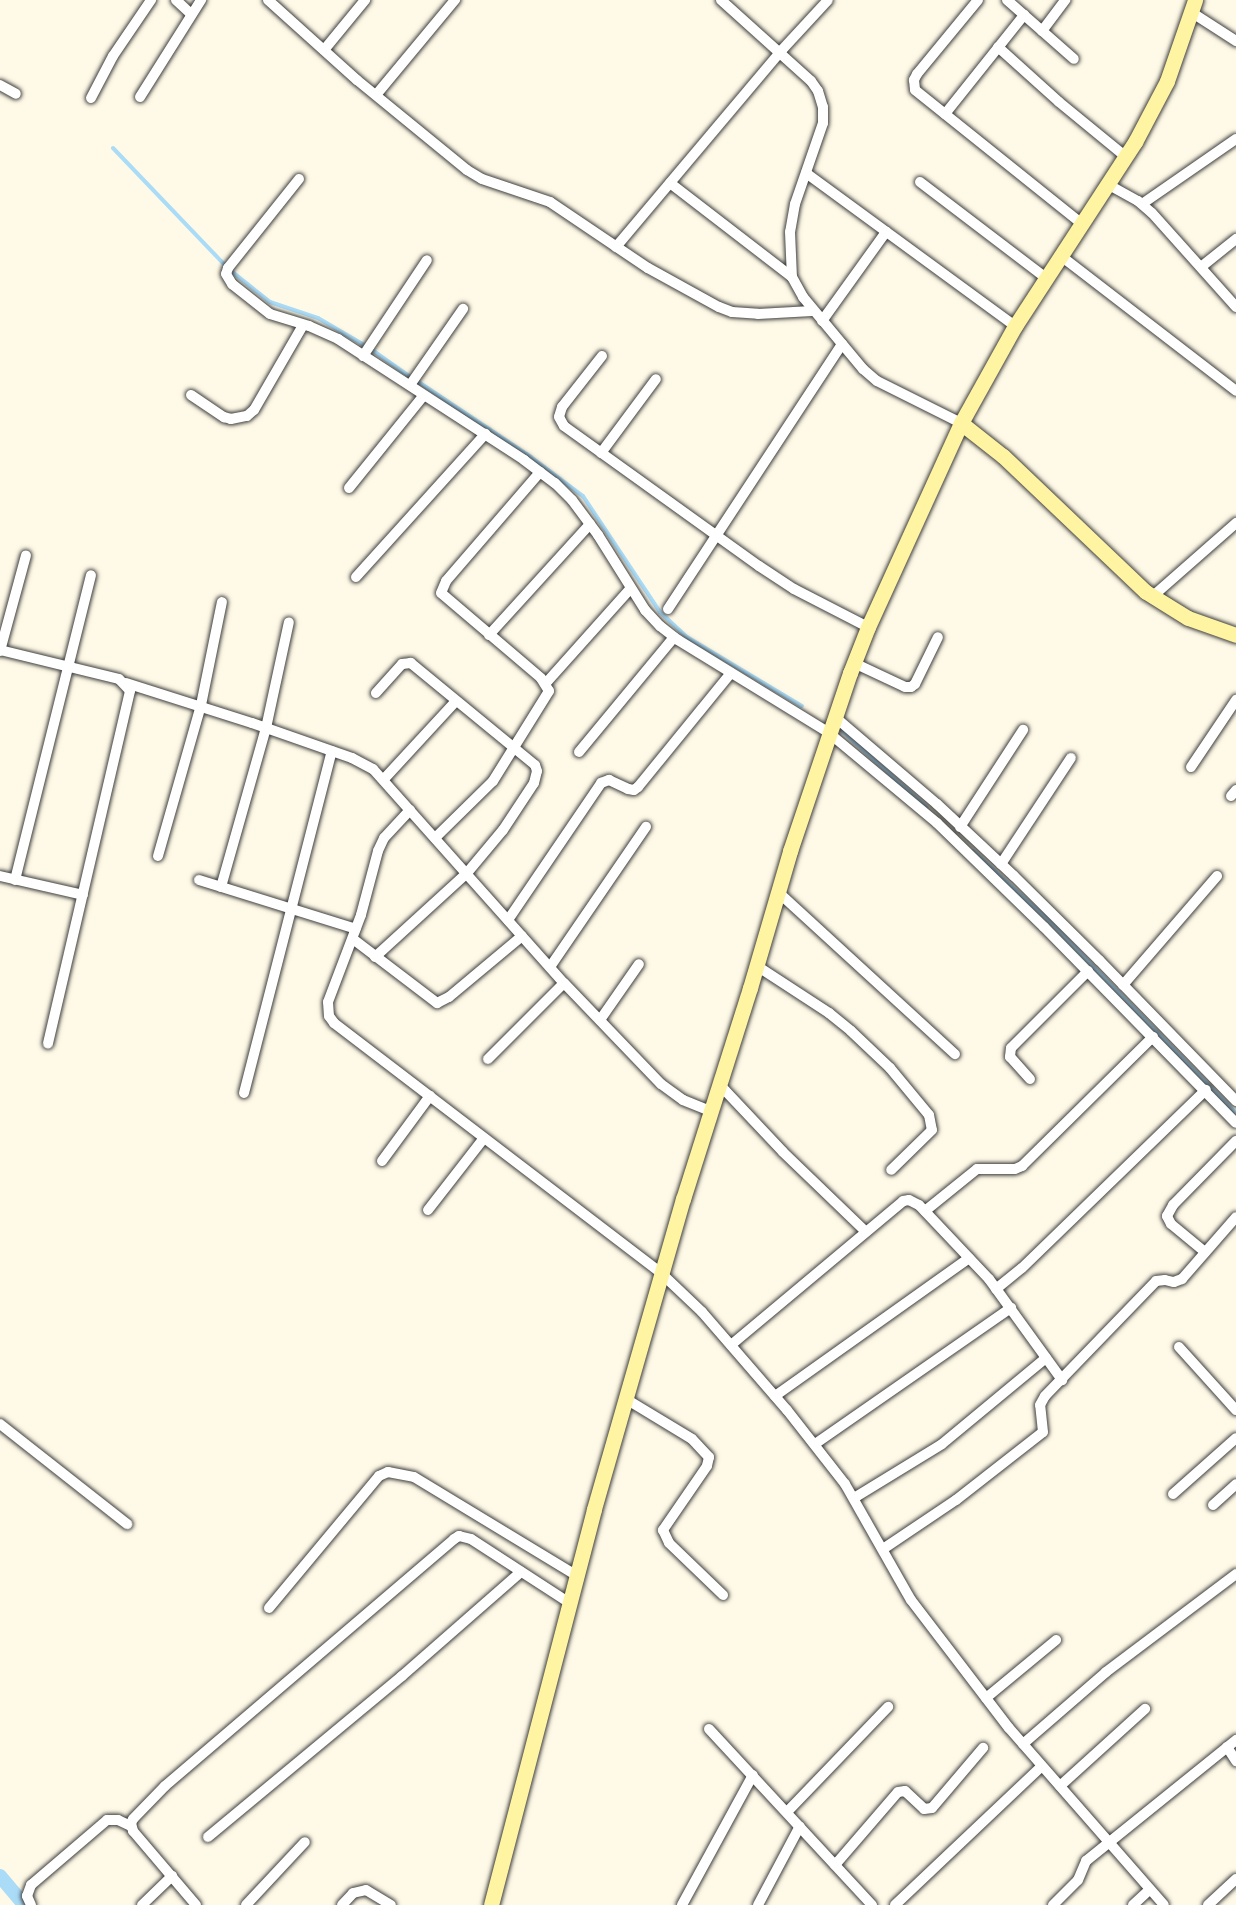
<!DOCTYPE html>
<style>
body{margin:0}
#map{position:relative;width:1236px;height:1905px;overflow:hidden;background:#fffae7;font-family:"Playfair Display",serif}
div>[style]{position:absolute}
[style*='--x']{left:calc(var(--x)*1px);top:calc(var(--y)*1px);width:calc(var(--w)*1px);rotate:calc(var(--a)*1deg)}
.stream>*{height:4px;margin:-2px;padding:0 2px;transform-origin:2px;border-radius:2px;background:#aadcf8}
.canal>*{height:14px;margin:-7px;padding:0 7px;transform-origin:7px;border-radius:7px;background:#aadcf8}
.roads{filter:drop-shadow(0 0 2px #3d3d3d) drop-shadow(0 0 2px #3d3d3d)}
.street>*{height:10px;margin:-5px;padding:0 5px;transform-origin:5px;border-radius:5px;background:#fff}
.secondary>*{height:15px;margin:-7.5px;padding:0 7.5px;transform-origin:7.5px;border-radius:7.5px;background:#fff4a2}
span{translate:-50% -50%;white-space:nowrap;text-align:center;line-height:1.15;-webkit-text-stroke:6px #fff;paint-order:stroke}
</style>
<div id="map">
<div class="stream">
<i style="--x:113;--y:148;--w:162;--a:46.3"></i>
<i style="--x:230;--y:270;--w:51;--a:38.7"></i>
<i style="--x:270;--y:302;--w:51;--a:18.4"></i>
<i style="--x:318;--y:318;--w:56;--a:30.3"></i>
<i style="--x:372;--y:350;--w:49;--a:35"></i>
<i style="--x:417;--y:381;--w:137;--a:33.7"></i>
<i style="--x:531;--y:457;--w:65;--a:36.9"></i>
<i style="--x:583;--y:496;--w:139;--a:56.4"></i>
<i style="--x:660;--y:612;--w:37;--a:43"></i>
<i style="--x:687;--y:637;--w:134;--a:31"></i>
<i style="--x:839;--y:728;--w:118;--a:42.2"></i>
<i style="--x:973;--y:851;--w:102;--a:42.6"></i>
<i style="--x:1048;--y:920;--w:269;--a:45.8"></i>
</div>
<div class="canal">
<i style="--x:0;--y:1876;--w:38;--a:50"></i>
</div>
<div class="roads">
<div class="street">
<i style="--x:176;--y:0;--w:21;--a:43"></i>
<i style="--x:268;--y:0;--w:120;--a:42"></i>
<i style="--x:357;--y:80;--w:142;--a:39.3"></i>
<i style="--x:467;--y:170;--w:17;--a:31"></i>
<i style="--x:482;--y:179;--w:72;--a:18.7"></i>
<i style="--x:550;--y:202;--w:118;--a:34"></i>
<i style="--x:648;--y:268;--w:81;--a:28.8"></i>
<i style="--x:719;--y:307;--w:14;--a:21"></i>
<i style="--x:732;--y:312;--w:26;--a:4"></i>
<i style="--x:758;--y:314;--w:54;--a:-3.2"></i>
<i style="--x:721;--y:0;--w:121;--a:42"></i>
<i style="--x:811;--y:81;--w:12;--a:55"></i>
<i style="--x:818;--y:91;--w:17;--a:73"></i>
<i style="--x:823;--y:107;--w:16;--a:90"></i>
<i style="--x:823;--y:123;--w:86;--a:109.1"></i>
<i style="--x:795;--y:204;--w:28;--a:100"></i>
<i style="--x:790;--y:232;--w:45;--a:87.5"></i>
<i style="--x:792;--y:277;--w:23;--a:61"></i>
<i style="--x:803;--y:297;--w:94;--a:50.2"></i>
<i style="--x:863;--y:369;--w:18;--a:41"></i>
<i style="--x:877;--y:381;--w:94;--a:26.6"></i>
<i style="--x:978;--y:0;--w:96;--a:129.5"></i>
<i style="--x:917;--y:74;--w:7;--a:117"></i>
<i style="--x:914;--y:80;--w:10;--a:84"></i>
<i style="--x:915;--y:90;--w:214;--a:38.7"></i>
<i style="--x:1007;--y:0;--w:89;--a:41.4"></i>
<i style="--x:1191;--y:12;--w:54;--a:32.8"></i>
<i style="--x:1042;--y:31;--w:39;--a:-53"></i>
<i style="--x:998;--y:47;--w:82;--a:42"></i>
<i style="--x:1059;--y:102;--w:87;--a:39.4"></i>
<i style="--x:324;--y:50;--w:65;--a:-50.6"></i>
<i style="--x:0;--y:85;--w:18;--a:29"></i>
<i style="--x:376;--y:95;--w:124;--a:-50.3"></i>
<i style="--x:140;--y:97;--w:115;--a:-57.8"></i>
<i style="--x:91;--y:98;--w:47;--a:-62.4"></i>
<i style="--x:113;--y:56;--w:68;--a:-55.8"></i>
<i style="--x:945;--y:114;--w:127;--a:-51.4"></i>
<i style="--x:806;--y:173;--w:259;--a:36.2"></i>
<i style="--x:299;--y:179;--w:114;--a:128.6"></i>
<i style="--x:228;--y:268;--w:6;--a:108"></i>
<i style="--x:226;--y:274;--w:12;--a:59"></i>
<i style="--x:232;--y:284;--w:48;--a:38.3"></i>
<i style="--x:270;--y:314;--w:41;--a:17.1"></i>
<i style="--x:309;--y:326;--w:32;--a:24"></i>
<i style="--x:338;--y:339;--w:222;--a:33"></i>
<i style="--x:524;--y:460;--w:39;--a:37"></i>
<i style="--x:555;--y:483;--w:24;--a:45"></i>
<i style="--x:572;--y:500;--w:44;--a:53.4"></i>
<i style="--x:598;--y:535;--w:89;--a:57.9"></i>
<i style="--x:645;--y:610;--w:22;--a:47"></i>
<i style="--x:660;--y:626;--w:23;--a:38"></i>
<i style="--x:678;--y:640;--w:177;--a:31.6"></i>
<i style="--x:829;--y:733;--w:141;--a:39.8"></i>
<i style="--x:937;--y:823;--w:149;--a:44.2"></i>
<i style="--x:1044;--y:927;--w:274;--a:45.6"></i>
<i style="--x:920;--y:182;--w:158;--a:37.3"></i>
<i style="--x:670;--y:183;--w:154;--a:37.6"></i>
<i style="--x:1109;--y:185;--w:33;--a:29"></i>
<i style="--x:1138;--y:201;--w:18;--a:41"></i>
<i style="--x:1152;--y:213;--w:126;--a:48.2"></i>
<i style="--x:1142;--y:204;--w:114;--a:-34.7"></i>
<i style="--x:616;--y:247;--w:256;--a:-49.9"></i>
<i style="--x:781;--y:51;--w:69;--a:-47.3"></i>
<i style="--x:1061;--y:256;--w:221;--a:37.6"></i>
<i style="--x:1201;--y:267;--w:45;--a:-38.7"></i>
<i style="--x:822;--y:321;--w:110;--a:-54.3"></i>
<i style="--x:363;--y:356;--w:115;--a:-56.3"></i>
<i style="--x:602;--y:356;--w:65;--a:128.1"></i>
<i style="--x:562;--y:407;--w:10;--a:107"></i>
<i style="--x:559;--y:417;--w:10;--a:61"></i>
<i style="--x:564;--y:426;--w:240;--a:35.7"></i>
<i style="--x:759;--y:566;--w:42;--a:33.3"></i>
<i style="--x:794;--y:589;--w:83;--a:27.2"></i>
<i style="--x:410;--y:385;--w:93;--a:-55.1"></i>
<i style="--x:191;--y:395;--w:40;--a:34"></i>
<i style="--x:224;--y:417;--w:7;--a:16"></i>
<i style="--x:231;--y:419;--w:16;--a:-11"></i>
<i style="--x:247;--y:416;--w:9;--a:-41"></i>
<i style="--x:254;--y:410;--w:98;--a:-60"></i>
<i style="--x:601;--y:453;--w:92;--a:-53.4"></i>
<i style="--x:349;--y:488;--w:119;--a:-51.1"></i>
<i style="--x:356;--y:577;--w:193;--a:-47.9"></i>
<i style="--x:1153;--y:596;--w:111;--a:-41.3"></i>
<i style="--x:668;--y:609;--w:317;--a:-56.7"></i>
<i style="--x:489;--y:635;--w:150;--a:-47.7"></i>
<i style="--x:0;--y:650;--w:122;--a:13.7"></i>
<i style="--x:119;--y:679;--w:16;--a:47"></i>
<i style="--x:130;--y:691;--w:362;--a:103.1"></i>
<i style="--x:0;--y:651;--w:99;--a:-74.8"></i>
<i style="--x:854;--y:663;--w:56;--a:25.2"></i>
<i style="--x:905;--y:687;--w:6;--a:0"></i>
<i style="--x:911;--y:687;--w:5;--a:-37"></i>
<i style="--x:915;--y:684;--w:52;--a:-63.9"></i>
<i style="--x:126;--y:683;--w:132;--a:17.6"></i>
<i style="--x:252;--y:723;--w:106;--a:19.3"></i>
<i style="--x:352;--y:758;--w:24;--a:28"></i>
<i style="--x:373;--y:769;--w:287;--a:48.3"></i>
<i style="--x:564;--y:983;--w:140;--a:46.2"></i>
<i style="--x:661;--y:1084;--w:27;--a:36"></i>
<i style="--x:683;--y:1100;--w:29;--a:22"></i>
<i style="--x:546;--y:683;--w:127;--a:-48.2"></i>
<i style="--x:835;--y:717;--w:134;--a:40.5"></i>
<i style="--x:937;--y:804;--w:105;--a:43.1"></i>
<i style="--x:1014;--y:876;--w:120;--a:44.7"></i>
<i style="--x:1099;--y:960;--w:197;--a:45.8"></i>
<i style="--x:579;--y:752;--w:149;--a:-50.4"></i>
<i style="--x:1191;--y:767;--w:81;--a:-56.1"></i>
<i style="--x:384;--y:779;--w:106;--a:-47.3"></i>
<i style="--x:1231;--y:796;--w:8;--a:-50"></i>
<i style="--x:410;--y:810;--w:38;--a:133"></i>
<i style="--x:384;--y:838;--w:14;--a:115"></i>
<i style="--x:378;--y:851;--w:66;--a:104.9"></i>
<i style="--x:361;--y:915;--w:93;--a:110.8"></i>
<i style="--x:328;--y:1002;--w:14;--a:86"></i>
<i style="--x:329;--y:1016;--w:9;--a:54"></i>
<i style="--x:334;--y:1023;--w:413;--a:37.4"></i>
<i style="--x:662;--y:1274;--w:55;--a:43.5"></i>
<i style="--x:702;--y:1312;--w:130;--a:49.1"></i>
<i style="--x:787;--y:1410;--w:94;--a:51.9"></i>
<i style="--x:845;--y:1484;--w:133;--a:60.4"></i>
<i style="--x:911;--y:1600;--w:161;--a:52.6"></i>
<i style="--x:1009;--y:1728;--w:235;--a:48.8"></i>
<i style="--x:960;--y:827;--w:116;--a:-57"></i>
<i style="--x:435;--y:838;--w:81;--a:-44.5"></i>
<i style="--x:493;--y:781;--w:106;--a:-58.1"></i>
<i style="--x:549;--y:691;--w:15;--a:-122"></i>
<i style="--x:541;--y:678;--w:131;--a:-139.6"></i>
<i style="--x:441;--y:593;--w:13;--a:-67"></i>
<i style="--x:446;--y:581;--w:144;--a:-49.2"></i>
<i style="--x:158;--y:856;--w:157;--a:-74.1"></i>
<i style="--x:201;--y:705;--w:105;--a:-78.5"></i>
<i style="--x:1001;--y:864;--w:127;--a:-56.6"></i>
<i style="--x:0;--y:876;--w:85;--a:12.9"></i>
<i style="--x:15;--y:880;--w:314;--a:-76"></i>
<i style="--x:199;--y:880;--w:164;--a:17.3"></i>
<i style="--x:221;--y:887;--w:165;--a:-74.2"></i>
<i style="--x:266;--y:728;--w:108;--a:-77.8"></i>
<i style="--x:778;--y:892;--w:240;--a:42.5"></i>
<i style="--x:508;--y:920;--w:166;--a:-55.8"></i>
<i style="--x:601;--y:783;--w:9;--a:-21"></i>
<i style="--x:609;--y:780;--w:21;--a:25"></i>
<i style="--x:628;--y:789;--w:6;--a:9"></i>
<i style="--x:634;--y:790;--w:5;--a:-37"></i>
<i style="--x:638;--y:787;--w:147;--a:-50.8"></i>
<i style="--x:353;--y:939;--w:106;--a:37.3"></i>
<i style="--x:437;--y:1003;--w:13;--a:-27"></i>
<i style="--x:449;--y:997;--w:95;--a:-39.9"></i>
<i style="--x:375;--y:957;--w:125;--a:-42.4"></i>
<i style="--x:467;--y:873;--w:56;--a:-50.1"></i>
<i style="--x:503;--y:830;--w:56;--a:-56.6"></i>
<i style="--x:534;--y:783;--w:12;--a:-76"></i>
<i style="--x:537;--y:771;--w:6;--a:-108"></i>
<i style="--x:535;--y:765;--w:161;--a:-140.6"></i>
<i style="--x:411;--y:663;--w:9;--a:174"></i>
<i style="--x:402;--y:664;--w:39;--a:132"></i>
<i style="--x:757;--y:966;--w:86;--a:33.1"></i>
<i style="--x:829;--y:1013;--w:28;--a:39"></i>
<i style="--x:851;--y:1031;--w:54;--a:43.5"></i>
<i style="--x:890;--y:1068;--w:61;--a:50.3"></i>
<i style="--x:929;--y:1115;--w:15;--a:79"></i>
<i style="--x:932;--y:1130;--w:57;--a:135.7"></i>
<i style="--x:550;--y:967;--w:170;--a:-55.6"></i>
<i style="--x:1123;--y:985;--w:144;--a:-49.2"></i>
<i style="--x:600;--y:1020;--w:68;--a:-55.1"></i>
<i style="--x:488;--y:1059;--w:107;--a:-45"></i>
<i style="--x:1030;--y:1079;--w:30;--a:-132"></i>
<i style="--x:1010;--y:1057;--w:9;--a:-84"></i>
<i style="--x:1011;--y:1048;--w:109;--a:-45"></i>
<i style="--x:719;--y:1084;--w:93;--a:46.7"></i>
<i style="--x:783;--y:1152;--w:115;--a:43.9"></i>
<i style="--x:244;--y:1093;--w:353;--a:-75.6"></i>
<i style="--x:382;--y:1161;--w:81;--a:-53.6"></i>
<i style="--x:428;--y:1210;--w:91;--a:-52.1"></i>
<i style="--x:925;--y:1211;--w:67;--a:-38.9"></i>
<i style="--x:977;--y:1169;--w:38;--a:0"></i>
<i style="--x:1015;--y:1169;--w:8;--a:-23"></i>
<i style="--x:1022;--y:1166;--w:184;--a:-44.6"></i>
<i style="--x:1205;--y:1252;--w:44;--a:-140.5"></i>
<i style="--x:1171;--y:1224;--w:9;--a:-117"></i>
<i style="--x:1167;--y:1216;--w:13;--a:-61"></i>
<i style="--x:1173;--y:1205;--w:90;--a:-45.5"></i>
<i style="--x:996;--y:1289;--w:33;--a:-39"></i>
<i style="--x:1022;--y:1268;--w:256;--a:-44.1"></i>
<i style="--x:731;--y:1345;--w:224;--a:-39.9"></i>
<i style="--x:903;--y:1201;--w:6;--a:-9"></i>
<i style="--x:909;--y:1200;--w:11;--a:27"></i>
<i style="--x:919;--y:1205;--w:102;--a:46.6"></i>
<i style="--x:989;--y:1279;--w:125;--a:54.1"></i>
<i style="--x:1179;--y:1347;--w:85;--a:47.9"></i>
<i style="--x:775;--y:1396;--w:238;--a:-35.4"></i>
<i style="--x:626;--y:1399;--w:77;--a:31.2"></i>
<i style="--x:692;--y:1439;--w:25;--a:47"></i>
<i style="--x:709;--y:1457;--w:9;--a:103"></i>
<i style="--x:707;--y:1466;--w:78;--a:124.5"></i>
<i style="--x:663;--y:1530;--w:14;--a:65"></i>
<i style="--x:669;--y:1543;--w:75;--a:43.9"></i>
<i style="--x:0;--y:1424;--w:162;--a:38.2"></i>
<i style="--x:815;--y:1444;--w:239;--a:-34.8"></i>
<i style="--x:1173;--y:1494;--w:84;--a:-41.6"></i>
<i style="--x:854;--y:1498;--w:103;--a:-31.5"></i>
<i style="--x:942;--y:1444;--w:135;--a:-39.6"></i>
<i style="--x:1213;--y:1505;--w:31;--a:-42"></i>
<i style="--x:883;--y:1549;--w:88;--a:-33.9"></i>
<i style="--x:956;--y:1500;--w:110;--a:-38"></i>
<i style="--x:1043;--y:1432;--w:27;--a:-96"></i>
<i style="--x:1040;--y:1405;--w:10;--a:-61"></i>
<i style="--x:1045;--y:1396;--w:160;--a:-46"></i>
<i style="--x:1156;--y:1281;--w:9;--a:-6"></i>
<i style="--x:1165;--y:1280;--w:9;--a:13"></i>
<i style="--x:1174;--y:1282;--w:9;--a:-21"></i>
<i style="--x:1182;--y:1279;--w:82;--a:-48.9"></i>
<i style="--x:269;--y:1608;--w:172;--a:-50.2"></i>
<i style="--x:379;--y:1476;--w:10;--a:-24"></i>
<i style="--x:388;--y:1472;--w:26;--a:11"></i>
<i style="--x:414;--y:1477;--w:189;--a:31.2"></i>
<i style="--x:986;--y:1698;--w:91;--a:-39.6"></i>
<i style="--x:709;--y:1729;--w:240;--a:47.2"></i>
<i style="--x:1023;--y:1744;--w:110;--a:-40.9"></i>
<i style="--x:1106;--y:1672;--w:163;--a:-37"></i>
<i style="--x:1227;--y:1747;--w:17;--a:57"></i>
<i style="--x:1060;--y:1786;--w:115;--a:-42.2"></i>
<i style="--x:787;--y:1812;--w:146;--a:-46.1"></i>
<i style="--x:208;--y:1837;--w:252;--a:-39.7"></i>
<i style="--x:402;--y:1676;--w:158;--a:-41.2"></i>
<i style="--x:835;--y:1865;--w:96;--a:-49.2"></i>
<i style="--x:898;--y:1792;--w:7;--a:-8"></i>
<i style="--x:905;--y:1791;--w:26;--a:43"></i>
<i style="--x:924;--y:1809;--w:8;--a:-7"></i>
<i style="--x:932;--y:1808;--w:79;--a:-49.6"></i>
<i style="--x:31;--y:1905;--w:10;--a:-114"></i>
<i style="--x:27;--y:1896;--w:12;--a:-70"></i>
<i style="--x:31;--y:1885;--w:100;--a:-40.5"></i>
<i style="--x:107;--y:1820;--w:11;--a:0"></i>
<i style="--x:118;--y:1820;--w:14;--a:25"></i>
<i style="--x:142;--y:1905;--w:42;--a:-44"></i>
<i style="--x:196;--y:1905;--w:97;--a:-130.4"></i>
<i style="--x:133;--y:1831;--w:8;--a:-104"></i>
<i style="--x:131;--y:1823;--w:4;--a:-63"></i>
<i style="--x:133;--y:1819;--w:46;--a:-45.9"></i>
<i style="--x:165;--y:1786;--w:380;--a:-40.5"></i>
<i style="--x:454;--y:1539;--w:6;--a:-31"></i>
<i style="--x:459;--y:1536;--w:12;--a:14"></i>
<i style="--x:471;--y:1539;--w:116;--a:33"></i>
<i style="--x:246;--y:1905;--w:86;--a:-46.9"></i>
<i style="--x:342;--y:1905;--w:16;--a:-47"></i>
<i style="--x:353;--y:1893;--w:13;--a:-13"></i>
<i style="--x:366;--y:1890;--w:29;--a:31"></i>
<i style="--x:682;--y:1905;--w:148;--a:-61.4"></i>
<i style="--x:758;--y:1905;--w:89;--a:-62"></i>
<i style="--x:895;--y:1905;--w:202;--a:-43.4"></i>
<i style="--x:1053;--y:1905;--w:35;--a:-45"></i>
<i style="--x:1078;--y:1880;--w:21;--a:-67"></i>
<i style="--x:1086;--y:1861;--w:193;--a:-38.9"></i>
<i style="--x:1133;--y:1905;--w:23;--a:-43"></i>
<i style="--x:1208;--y:1905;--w:38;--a:-43"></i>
</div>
<div class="secondary">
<i style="--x:961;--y:423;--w:53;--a:38.2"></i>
<i style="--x:1003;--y:456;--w:197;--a:43.6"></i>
<i style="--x:1146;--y:592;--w:49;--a:31.8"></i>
<i style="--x:1188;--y:618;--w:51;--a:19.5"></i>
<i style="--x:491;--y:1905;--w:409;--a:-75.4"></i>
<i style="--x:594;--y:1509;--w:323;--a:-74"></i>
<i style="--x:683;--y:1199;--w:221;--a:-72.4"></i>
<i style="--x:750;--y:988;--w:143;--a:-73.7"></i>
<i style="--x:790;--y:851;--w:188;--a:-71.4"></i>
<i style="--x:850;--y:673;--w:49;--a:-68.6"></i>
<i style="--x:868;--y:627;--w:224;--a:-65.5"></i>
<i style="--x:961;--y:423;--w:111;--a:-60.9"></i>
<i style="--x:1015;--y:326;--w:220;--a:-56.9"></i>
<i style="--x:1135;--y:142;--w:69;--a:-62.3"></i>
<i style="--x:1167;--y:81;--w:86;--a:-70.9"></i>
</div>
</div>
</div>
